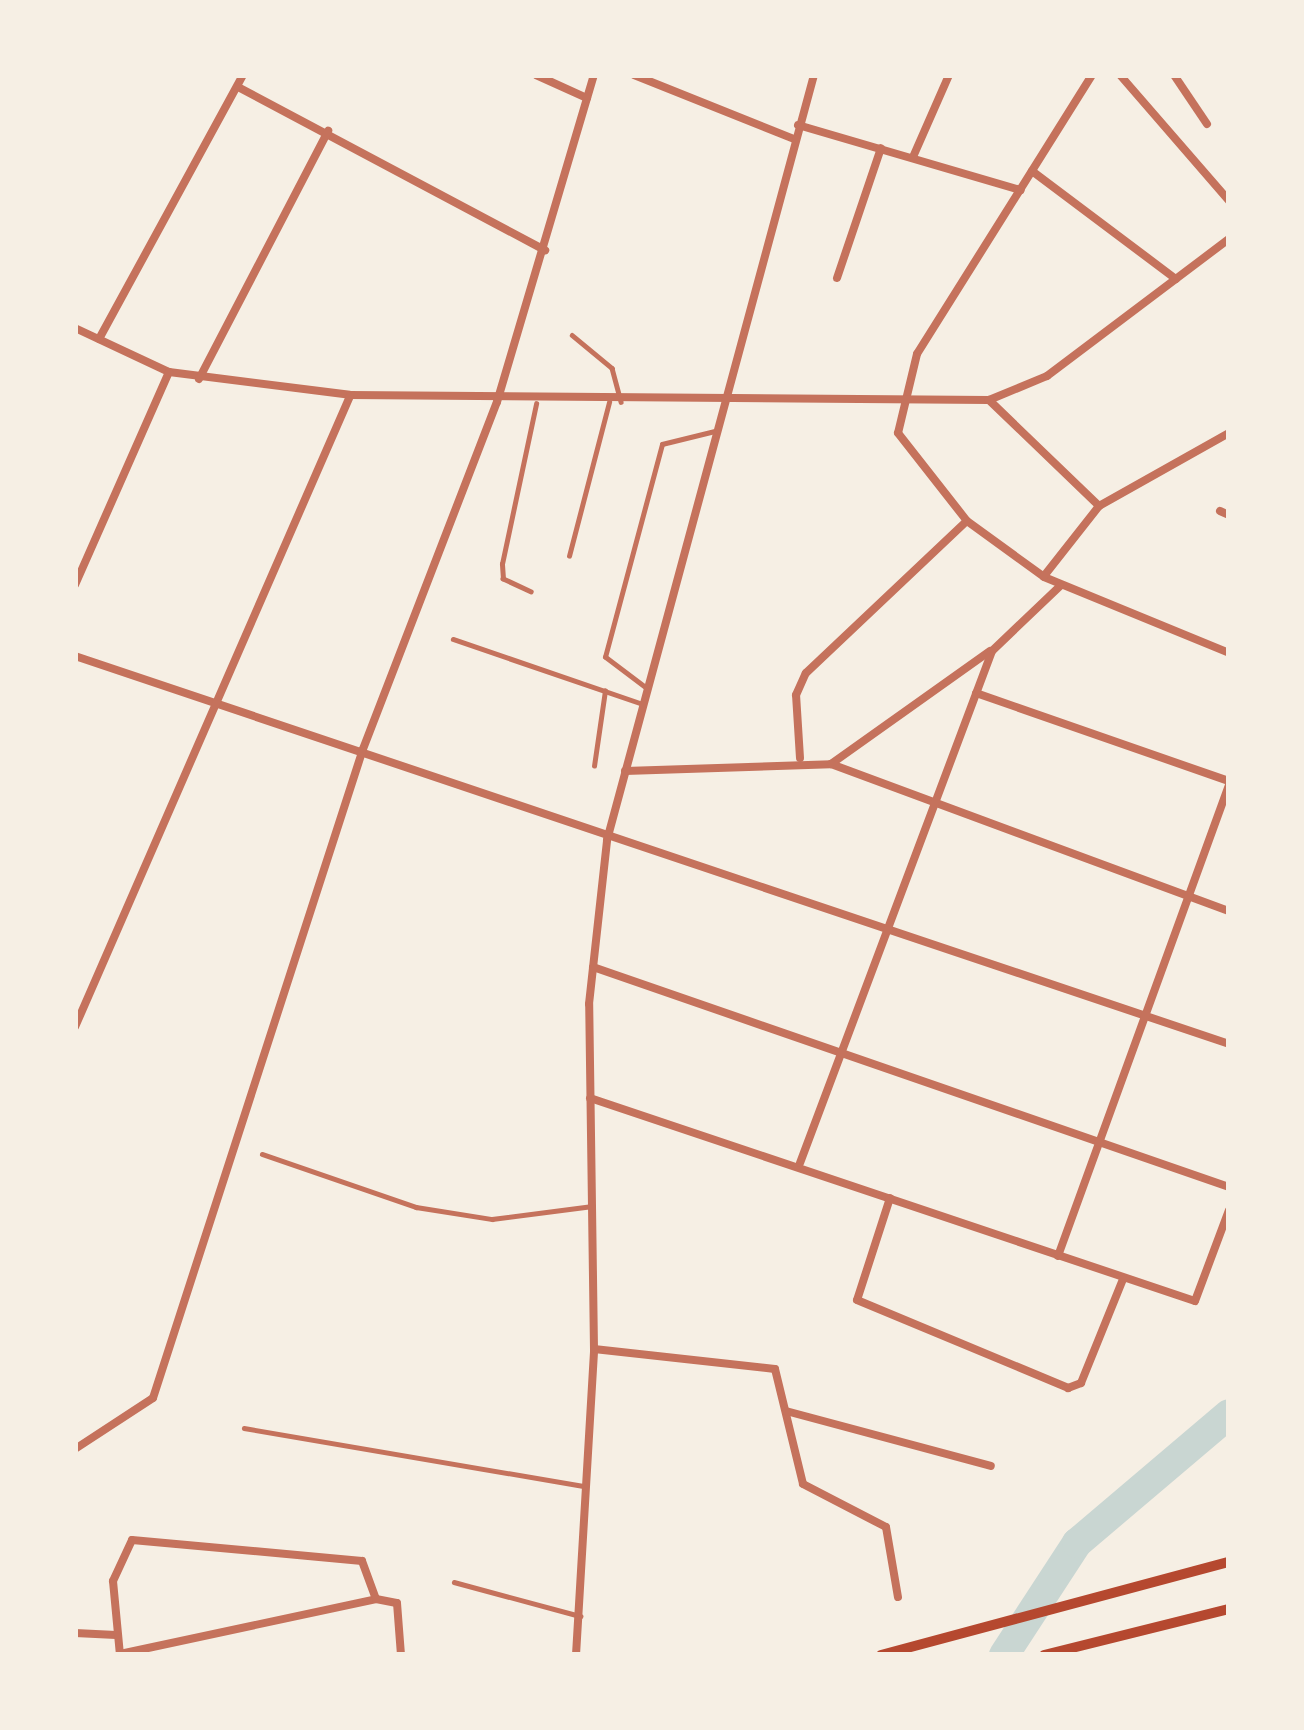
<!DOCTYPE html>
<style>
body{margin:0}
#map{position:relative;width:1304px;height:1730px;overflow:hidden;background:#f6efe4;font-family:"Work Sans",sans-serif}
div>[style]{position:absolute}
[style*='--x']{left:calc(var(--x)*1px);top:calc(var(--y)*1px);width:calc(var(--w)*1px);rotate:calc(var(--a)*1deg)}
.river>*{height:30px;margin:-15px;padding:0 15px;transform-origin:15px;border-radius:15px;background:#c9d6d2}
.service>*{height:4.5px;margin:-2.25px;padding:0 2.25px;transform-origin:2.25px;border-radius:2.25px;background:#c5725c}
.minor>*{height:8px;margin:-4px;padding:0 4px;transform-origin:4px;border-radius:4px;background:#c5725c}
.secondary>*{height:10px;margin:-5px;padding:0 5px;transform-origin:5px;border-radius:5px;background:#b5482f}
span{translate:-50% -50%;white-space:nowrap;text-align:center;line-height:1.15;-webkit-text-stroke:12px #f6efe4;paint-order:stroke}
.frame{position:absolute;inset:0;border:78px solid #f6efe4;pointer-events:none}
</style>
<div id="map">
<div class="river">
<i style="--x:1004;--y:1655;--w:134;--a:-56.9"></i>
<i style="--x:1077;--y:1543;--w:199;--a:-40.3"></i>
</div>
<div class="service">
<i style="--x:572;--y:335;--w:52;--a:39.5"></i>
<i style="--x:612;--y:368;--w:35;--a:75"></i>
<i style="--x:569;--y:556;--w:159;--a:-75.4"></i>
<i style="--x:531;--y:592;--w:31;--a:-155"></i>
<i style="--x:503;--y:579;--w:15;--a:-94"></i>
<i style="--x:502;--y:564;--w:164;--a:-78"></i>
<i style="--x:453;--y:639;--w:201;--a:18.9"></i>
<i style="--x:646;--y:688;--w:51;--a:-142.9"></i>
<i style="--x:605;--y:657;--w:220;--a:-75"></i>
<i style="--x:662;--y:444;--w:55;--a:-13.8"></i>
<i style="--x:594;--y:766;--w:76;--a:-81.7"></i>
<i style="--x:262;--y:1154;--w:163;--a:19"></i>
<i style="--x:416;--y:1207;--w:77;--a:9"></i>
<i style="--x:492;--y:1219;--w:101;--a:-7.4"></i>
<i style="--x:244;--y:1428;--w:344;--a:9.7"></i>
<i style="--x:454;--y:1582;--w:131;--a:15.1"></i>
</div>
<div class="minor">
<i style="--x:536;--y:75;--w:56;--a:24.3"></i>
<i style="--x:634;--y:75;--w:172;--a:21.8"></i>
<i style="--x:1092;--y:75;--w:329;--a:122.1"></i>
<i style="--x:917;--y:354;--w:81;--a:103.5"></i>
<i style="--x:898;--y:433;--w:112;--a:51.9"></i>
<i style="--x:967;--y:521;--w:95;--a:36"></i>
<i style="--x:1044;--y:577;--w:200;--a:22.3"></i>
<i style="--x:1120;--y:75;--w:167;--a:49.1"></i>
<i style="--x:1174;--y:75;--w:59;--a:56"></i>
<i style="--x:238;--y:87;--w:348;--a:28"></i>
<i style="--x:798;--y:125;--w:232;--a:16.3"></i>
<i style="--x:913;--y:157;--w:90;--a:-66.3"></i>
<i style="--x:1032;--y:171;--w:180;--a:36.9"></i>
<i style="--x:837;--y:278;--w:137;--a:-71.3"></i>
<i style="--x:75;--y:328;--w:104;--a:25.1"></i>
<i style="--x:169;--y:372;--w:182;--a:7.2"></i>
<i style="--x:350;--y:395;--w:639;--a:0.45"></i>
<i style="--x:989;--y:400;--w:63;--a:-22.5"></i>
<i style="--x:1047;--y:376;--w:228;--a:-37"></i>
<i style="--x:99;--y:339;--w:301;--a:-61.4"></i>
<i style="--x:199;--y:379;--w:280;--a:-62.5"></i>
<i style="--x:989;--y:400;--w:153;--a:43.9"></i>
<i style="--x:1220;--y:511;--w:10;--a:24"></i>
<i style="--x:1044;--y:576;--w:89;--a:-51.8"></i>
<i style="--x:1099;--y:506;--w:149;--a:-29.3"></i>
<i style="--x:75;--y:585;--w:233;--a:-66.2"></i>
<i style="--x:75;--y:656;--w:1217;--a:18.58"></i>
<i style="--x:976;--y:693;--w:268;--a:19.2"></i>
<i style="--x:800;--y:758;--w:63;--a:-93.6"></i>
<i style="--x:796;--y:695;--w:24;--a:-66"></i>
<i style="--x:806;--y:673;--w:221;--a:-43.4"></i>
<i style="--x:831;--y:764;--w:195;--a:-35.4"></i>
<i style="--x:625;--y:771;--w:206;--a:-1.9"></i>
<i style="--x:831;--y:764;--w:424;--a:20.3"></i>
<i style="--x:593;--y:967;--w:673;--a:19.08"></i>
<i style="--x:75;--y:1027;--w:688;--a:-66.45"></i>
<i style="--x:590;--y:1098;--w:638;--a:18.55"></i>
<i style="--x:1195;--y:1301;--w:97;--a:-69.5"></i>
<i style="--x:800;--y:1163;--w:547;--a:-69.44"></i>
<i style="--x:992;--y:651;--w:94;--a:-43.7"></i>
<i style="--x:890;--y:1198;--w:107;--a:107.9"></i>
<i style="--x:857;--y:1300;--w:229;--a:22.6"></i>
<i style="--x:1068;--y:1388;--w:14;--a:-21"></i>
<i style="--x:1081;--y:1383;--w:112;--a:-68"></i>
<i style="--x:1058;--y:1256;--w:501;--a:-70.05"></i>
<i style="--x:594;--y:1349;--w:182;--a:6.3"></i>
<i style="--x:775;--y:1369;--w:118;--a:76.3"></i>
<i style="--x:803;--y:1484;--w:93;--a:27.4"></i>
<i style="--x:886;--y:1527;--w:71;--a:80.3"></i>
<i style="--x:786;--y:1411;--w:212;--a:15"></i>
<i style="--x:75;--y:1449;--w:93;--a:-33.2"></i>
<i style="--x:153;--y:1398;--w:682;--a:-72.07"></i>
<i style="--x:363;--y:749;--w:372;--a:-68.9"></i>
<i style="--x:497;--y:402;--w:341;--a:-73.5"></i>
<i style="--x:75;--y:1633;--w:41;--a:2.8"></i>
<i style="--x:120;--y:1654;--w:262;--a:-12.1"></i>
<i style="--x:120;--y:1655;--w:74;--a:-95.4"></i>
<i style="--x:113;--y:1581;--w:45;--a:-65.1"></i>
<i style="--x:132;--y:1540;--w:231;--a:5.2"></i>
<i style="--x:362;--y:1561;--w:40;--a:69.8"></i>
<i style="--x:376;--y:1599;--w:21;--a:11"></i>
<i style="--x:397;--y:1603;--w:52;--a:85.6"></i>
<i style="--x:576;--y:1655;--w:307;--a:-86.6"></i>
<i style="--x:594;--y:1349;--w:345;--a:-90.8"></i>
<i style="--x:589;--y:1004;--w:165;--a:-83.7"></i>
<i style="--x:607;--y:840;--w:793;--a:-74.86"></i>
</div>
<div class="secondary">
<i style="--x:881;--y:1655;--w:360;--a:-15"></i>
<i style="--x:1044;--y:1655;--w:191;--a:-14"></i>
</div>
<div class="frame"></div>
</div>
